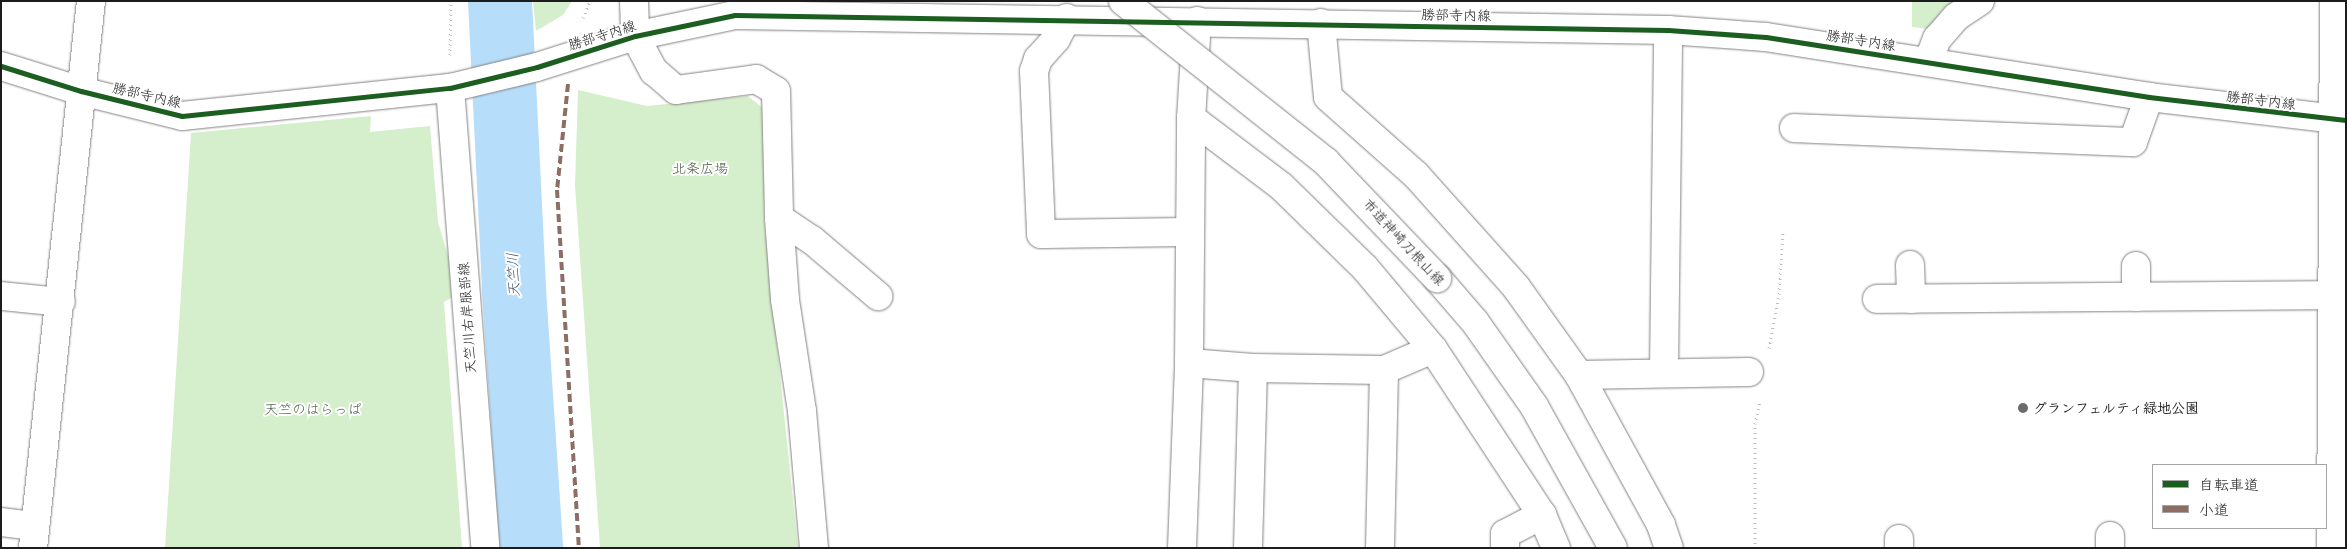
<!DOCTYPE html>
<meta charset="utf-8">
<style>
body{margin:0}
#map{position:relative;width:2347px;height:549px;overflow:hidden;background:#fff;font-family:Delius,"Klee One",sans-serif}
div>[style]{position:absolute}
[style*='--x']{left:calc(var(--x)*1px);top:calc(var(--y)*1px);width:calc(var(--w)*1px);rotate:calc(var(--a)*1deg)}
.green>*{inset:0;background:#d5eecb}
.river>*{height:64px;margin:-32px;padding:0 32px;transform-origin:32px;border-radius:32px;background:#b6ddf9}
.path>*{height:3px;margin-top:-1.5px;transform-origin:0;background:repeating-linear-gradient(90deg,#bebebe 0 1px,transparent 0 5px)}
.roads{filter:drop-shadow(0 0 1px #828282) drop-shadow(0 0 1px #828282)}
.minor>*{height:28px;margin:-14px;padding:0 14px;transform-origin:14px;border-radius:14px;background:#fff}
.bridges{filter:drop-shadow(0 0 1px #828282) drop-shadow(0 0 1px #828282)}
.minor-bridge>*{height:28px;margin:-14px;padding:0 14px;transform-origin:14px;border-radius:14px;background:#fff}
.quiet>*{height:4px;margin-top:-2px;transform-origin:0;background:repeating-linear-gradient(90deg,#8d6e63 0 8px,transparent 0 12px)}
.cycleway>*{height:5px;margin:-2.5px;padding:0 2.5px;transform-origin:2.5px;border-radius:2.5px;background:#1b5e20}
.dots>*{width:14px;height:14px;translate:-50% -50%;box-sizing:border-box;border:2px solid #fff;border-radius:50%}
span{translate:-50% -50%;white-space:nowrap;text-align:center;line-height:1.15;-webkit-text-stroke:4px #fff;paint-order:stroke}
.street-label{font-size:14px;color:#1c1c1c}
.park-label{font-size:14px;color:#51614a}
.poi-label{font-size:14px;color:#1c1c1c;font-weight:700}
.left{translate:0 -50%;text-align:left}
.water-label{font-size:15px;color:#475a68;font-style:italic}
.frame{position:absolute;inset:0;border:2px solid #1c1c1c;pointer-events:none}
.legend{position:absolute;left:2152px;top:464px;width:175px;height:65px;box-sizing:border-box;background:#fff;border:1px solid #a4a4a4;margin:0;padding:6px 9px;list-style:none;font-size:15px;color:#1c1c1c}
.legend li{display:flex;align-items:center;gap:10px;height:25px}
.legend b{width:25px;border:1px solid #a4a4a4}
</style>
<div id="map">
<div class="green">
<i style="clip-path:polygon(533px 1px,572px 1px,563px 15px,536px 31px)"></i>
<i style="clip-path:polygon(1912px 1px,1954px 1px,1944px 8px,1929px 29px,1912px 27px)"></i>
<i style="clip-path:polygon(578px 90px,647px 106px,748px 96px,764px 109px,764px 221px,798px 548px,600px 548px,575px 185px)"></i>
<i style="clip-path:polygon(371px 116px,370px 132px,430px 126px,438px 222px,459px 293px,444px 302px,462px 548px,165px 548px,191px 133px)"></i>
</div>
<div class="river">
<i style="--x:500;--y:1;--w:289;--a:87.2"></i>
<i style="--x:514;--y:290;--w:259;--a:86.2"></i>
</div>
<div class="path">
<i style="--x:583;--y:18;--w:18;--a:-68"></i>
<i style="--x:450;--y:55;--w:54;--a:-88.9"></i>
<i style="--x:1769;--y:348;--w:55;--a:-79.5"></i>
<i style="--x:1779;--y:294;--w:63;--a:-86.4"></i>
<i style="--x:1755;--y:548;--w:124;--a:-90"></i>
<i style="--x:1755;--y:424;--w:24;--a:-78"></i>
</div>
<div class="roads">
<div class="minor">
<i style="--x:634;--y:1;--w:35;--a:88"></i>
<i style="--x:635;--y:36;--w:40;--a:62"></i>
<i style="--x:654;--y:71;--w:29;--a:41"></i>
<i style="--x:676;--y:90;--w:81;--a:-7.8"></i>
<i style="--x:756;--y:79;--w:23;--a:31"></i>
<i style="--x:776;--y:91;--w:127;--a:88.6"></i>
<i style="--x:779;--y:218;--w:82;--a:85.8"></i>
<i style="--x:785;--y:300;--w:112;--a:81.3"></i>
<i style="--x:802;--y:411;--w:138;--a:85"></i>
<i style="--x:1067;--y:18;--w:24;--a:118"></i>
<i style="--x:1056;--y:39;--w:27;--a:132"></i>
<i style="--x:1038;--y:59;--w:13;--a:108"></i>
<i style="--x:1034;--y:71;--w:163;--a:87.5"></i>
<i style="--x:1041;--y:234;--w:148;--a:-0.8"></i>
<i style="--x:1197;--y:21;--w:97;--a:93.5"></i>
<i style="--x:1191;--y:118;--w:113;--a:37.1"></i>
<i style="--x:1281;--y:186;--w:117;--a:44.3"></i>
<i style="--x:1365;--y:268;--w:106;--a:50"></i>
<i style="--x:1433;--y:349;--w:199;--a:56.7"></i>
<i style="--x:1542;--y:515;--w:36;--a:67"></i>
<i style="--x:1321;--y:23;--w:74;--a:84.6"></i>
<i style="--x:1328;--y:97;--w:118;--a:41.6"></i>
<i style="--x:1416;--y:175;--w:150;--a:48.2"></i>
<i style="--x:1516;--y:287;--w:108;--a:54.4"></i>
<i style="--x:1579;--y:375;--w:171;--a:61.3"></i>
<i style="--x:1661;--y:525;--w:24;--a:71"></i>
<i style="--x:1928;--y:62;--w:25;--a:-69"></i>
<i style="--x:1937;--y:39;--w:29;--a:-49"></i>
<i style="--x:1956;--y:17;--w:29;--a:-34"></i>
<i style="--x:1;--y:66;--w:84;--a:17.4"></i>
<i style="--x:81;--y:91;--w:104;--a:13.9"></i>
<i style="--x:182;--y:116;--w:269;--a:-6"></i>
<i style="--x:450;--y:88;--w:89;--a:-13.6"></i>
<i style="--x:537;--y:67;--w:103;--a:-17.6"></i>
<i style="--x:635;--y:36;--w:102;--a:-11.9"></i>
<i style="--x:735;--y:15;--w:933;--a:0.92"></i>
<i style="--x:1668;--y:30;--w:98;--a:4.1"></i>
<i style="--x:1766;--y:37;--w:388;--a:8.9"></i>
<i style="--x:2149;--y:97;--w:198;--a:6.7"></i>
<i style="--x:450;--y:88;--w:461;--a:85.6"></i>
<i style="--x:1794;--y:128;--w:339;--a:2.4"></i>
<i style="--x:2133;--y:142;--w:48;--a:-70.4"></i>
<i style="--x:779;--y:218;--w:40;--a:34"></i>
<i style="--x:812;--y:240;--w:87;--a:40.3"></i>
<i style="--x:1910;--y:265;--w:34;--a:88"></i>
<i style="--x:2136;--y:266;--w:31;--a:90"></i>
<i style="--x:1437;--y:278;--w:58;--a:49.2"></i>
<i style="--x:1475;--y:322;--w:103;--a:54.9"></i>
<i style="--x:1534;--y:406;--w:162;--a:60.9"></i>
<i style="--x:1;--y:296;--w:60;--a:5.7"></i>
<i style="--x:1877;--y:299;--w:454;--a:-0.5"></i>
<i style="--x:1189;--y:363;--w:64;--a:4.5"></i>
<i style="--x:1253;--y:368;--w:131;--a:0.9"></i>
<i style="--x:1384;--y:370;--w:53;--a:-23.2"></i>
<i style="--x:1664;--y:371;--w:341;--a:-89.3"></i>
<i style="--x:1579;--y:375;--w:170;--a:-1"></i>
<i style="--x:1;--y:522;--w:34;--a:7"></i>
<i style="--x:2110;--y:536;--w:12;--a:90"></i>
<i style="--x:1899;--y:539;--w:9;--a:90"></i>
<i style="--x:33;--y:548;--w:550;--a:-83.95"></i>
<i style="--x:1182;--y:548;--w:185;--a:-87.8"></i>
<i style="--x:1189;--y:363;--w:245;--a:-89.5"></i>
<i style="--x:1248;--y:548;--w:180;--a:-88.4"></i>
<i style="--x:1380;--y:548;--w:178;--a:-88.7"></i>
<i style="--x:1505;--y:548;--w:14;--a:-90"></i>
<i style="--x:1505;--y:534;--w:42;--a:-27.2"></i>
<i style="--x:2331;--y:548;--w:547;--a:-89.69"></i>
</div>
</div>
<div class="bridges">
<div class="minor-bridge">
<i style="--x:1123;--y:1;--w:259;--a:38.4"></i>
<i style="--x:1326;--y:162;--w:161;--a:46.3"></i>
</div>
</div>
<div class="quiet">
<i style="--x:568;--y:84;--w:107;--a:95.9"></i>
<i style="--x:557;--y:190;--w:359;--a:86.5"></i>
</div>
<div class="cycleway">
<i style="--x:1;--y:66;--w:84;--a:17.4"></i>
<i style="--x:81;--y:91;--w:104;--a:13.9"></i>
<i style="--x:182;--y:116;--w:269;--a:-6"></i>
<i style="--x:450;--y:88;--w:89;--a:-13.6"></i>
<i style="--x:537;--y:67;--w:103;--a:-17.6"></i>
<i style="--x:635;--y:36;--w:102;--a:-11.9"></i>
<i style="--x:735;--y:15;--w:933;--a:0.92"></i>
<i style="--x:1668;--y:30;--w:98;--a:4.1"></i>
<i style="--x:1766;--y:37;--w:388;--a:8.9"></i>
<i style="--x:2149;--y:97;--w:198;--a:6.7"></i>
</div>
<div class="dots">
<i style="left:2023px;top:408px;background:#6b6b6b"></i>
</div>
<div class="street-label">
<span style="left:1456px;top:15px;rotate:1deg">勝部寺内線</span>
<span style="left:602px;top:35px;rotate:-17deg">勝部寺内線</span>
<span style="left:1861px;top:40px;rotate:9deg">勝部寺内線</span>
<span style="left:147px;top:95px;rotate:13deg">勝部寺内線</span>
<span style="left:2261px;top:100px;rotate:7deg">勝部寺内線</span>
<span style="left:1404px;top:242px;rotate:47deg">市道神崎刀根山線</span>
<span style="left:467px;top:318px;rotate:-94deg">天竺川右岸服部線</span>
</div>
<div class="park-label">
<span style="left:700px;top:168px">北条広場</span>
<span style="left:313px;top:409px">天竺のはらっぱ</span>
</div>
<div class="poi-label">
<span class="left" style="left:2033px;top:408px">グランフェルティ緑地公園</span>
</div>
<div class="water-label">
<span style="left:513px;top:275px;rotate:-93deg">天竺川</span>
</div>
<div class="frame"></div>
<ul class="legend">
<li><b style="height:6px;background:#1b5e20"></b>自転車道</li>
<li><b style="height:6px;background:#8d6e63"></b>小道</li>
</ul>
</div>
